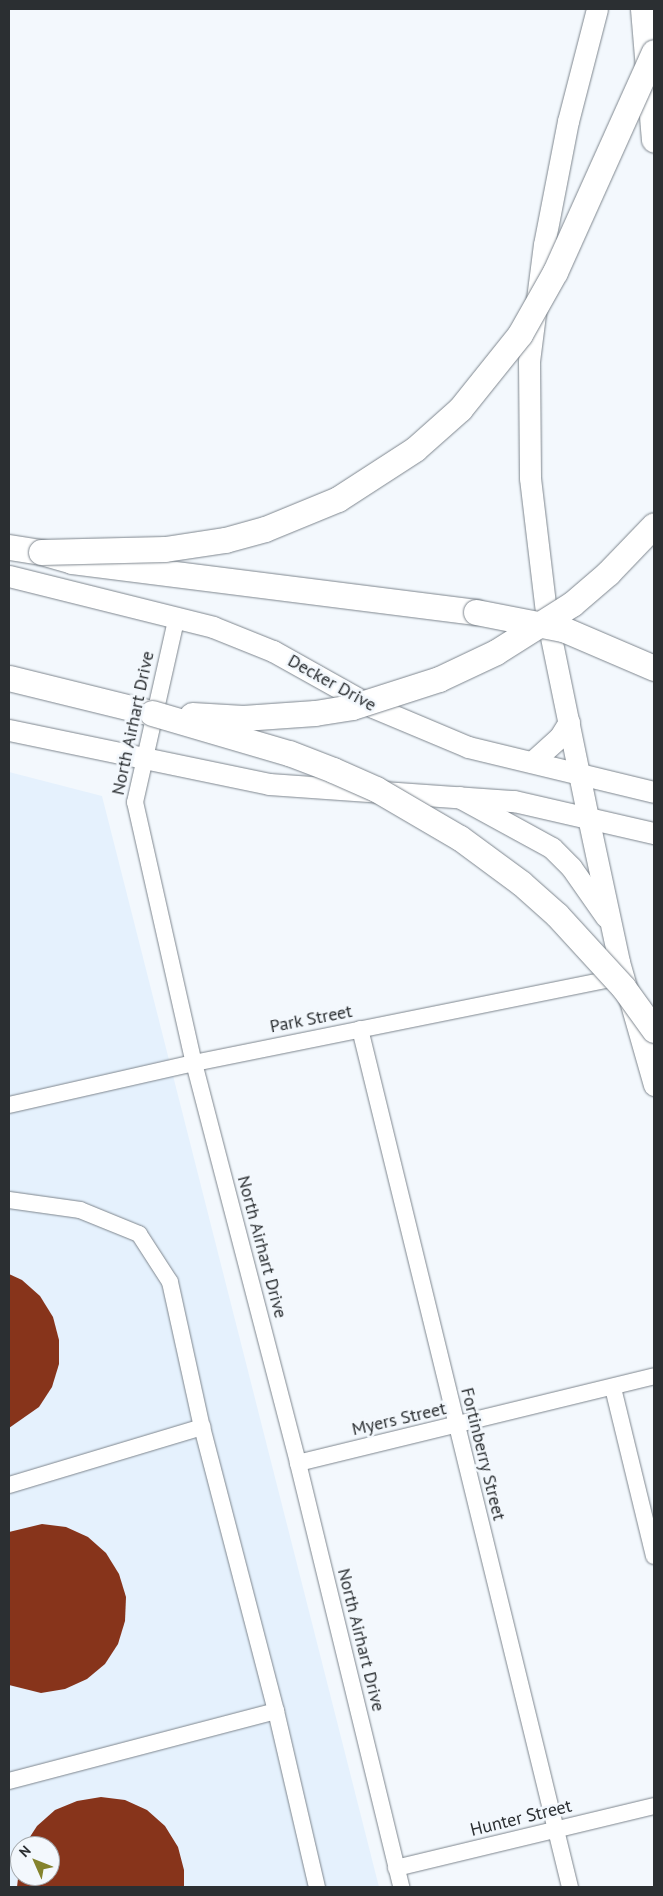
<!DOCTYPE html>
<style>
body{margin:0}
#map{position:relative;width:663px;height:1896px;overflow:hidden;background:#f3f8fd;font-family:"PT Sans",sans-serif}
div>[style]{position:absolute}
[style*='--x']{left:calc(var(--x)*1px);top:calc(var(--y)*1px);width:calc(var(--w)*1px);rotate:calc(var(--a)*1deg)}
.built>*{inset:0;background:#e5f1fd}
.building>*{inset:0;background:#87341b}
.roads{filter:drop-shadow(0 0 1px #7e868e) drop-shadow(0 0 1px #7e868e)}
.minor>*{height:16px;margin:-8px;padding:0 8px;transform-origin:8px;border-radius:8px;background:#fff}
.major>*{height:21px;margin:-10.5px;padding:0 10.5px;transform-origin:10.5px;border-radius:10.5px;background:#fff}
.highway>*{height:25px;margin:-12.5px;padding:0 12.5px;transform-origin:12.5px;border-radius:12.5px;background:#fff}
.bridges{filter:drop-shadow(0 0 1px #7e868e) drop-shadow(0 0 1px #7e868e)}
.highway-bridge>*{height:25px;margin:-12.5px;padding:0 12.5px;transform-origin:12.5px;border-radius:12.5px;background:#fff}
span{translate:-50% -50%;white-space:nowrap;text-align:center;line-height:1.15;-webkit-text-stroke:5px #f3f8fd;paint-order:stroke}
.street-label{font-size:18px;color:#2b2f32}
.frame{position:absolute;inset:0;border:10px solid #2b2f32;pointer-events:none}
.north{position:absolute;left:10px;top:1836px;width:50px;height:50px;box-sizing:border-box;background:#f3f8fd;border:1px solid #a3a8ac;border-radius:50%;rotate:314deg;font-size:14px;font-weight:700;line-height:20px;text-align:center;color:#2b2f32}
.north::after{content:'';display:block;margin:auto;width:18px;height:22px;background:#84832d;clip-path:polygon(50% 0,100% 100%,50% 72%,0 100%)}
</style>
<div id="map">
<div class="built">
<i style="clip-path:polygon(evenodd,9px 772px,102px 796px,379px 1887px,9px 1887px,9px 772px,20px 1846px,50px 1846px,50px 1876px,20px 1876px,20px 1846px)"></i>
</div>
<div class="building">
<i style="clip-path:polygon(9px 1274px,22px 1280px,40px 1296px,53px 1317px,59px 1340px,59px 1364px,52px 1387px,39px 1407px,9px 1428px)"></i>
<i style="clip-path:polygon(42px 1524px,66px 1527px,88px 1537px,106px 1553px,119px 1574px,126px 1597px,125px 1621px,118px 1644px,105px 1664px,87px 1679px,65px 1689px,41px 1693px,9px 1685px,9px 1532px)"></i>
<i style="clip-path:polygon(101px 1797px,125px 1800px,147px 1810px,165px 1826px,178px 1847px,184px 1870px,184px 1887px,17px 1887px,20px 1861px,20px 1876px,50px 1876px,50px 1846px,24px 1846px,37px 1826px,55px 1810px,77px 1801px)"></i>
</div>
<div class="roads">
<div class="minor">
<i style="--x:177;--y:616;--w:191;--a:102.7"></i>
<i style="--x:135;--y:802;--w:268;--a:77.3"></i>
<i style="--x:194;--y:1063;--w:413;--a:75.4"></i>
<i style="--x:298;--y:1463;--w:436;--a:76.3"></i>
<i style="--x:360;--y:1029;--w:883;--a:76.25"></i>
<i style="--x:9;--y:1105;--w:190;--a:-12.8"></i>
<i style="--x:194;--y:1063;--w:436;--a:-11.4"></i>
<i style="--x:9;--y:1200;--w:72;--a:8"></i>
<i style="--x:80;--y:1210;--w:64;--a:22.1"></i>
<i style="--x:139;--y:1234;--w:57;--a:57.1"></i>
<i style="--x:170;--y:1282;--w:148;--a:77.6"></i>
<i style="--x:202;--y:1427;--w:293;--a:75.4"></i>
<i style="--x:276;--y:1711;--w:181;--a:76.9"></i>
<i style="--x:613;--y:1388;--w:173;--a:76.3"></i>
<i style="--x:298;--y:1463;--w:366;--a:-13.7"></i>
<i style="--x:9;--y:1485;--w:202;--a:-16.7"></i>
<i style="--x:9;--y:1781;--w:276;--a:-14.7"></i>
<i style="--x:396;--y:1868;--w:265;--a:-13.5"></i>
</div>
<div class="major">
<i style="--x:597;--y:9;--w:116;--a:104.5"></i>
<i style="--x:568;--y:121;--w:125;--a:101"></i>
<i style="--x:544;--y:244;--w:118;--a:97.3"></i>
<i style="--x:529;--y:361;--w:117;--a:89.5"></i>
<i style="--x:530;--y:478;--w:136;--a:83.2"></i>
<i style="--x:546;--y:613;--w:208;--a:78.4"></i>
<i style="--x:588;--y:817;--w:148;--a:77.9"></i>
<i style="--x:619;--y:962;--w:128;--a:74.1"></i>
<i style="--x:9;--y:576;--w:210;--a:14"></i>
<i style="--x:213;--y:627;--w:65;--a:21.8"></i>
<i style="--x:273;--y:651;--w:115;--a:29.2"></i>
<i style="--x:373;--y:707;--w:103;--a:22.8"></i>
<i style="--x:468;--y:747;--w:191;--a:13.6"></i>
<i style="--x:9;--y:730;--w:266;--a:11.7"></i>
<i style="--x:269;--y:784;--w:246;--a:4"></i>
<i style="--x:514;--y:801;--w:144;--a:12.9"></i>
<i style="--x:532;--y:762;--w:36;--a:-42"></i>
<i style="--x:559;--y:738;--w:19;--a:-58"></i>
<i style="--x:459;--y:797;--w:106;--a:28.7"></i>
<i style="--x:552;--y:848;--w:27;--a:45"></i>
<i style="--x:571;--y:867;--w:61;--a:55"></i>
</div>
<div class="highway">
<i style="--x:643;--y:9;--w:131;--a:85.2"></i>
<i style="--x:9;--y:547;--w:32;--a:9"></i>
<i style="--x:41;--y:552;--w:32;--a:16"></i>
<i style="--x:72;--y:561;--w:407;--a:7.2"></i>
<i style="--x:9;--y:678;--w:147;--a:13.8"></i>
</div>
</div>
<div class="bridges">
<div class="highway-bridge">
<i style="--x:41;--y:552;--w:124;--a:-1.4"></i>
<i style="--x:165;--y:549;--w:61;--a:-8.5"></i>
<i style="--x:225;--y:540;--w:41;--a:-15.4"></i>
<i style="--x:265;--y:529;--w:79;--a:-22.3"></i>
<i style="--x:338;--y:499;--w:92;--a:-33"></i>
<i style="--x:415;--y:449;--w:60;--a:-41.6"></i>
<i style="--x:460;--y:409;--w:96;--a:-51.3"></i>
<i style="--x:520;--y:334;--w:71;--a:-60.6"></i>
<i style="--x:555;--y:272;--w:241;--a:-65.8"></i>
<i style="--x:476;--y:612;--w:89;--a:11.1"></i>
<i style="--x:563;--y:629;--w:99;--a:23.2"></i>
<i style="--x:152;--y:713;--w:143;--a:16.3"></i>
<i style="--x:289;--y:753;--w:47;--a:21.1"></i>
<i style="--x:333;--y:770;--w:47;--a:23.8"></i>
<i style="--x:376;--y:789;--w:97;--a:30.3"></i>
<i style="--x:460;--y:838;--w:76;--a:36.4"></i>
<i style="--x:521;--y:883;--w:48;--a:41.6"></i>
<i style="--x:557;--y:915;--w:98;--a:47.5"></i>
<i style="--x:623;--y:987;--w:53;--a:54.2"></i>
<i style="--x:192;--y:715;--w:51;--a:3.4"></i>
<i style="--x:243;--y:718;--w:72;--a:-4"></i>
<i style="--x:315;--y:713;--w:37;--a:-9"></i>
<i style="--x:352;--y:707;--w:91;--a:-17.8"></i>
<i style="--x:439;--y:679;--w:63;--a:-25.3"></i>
<i style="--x:496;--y:652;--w:90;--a:-32.3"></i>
<i style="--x:572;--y:604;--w:48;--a:-40.7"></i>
<i style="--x:608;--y:573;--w:66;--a:-46.2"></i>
</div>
</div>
<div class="street-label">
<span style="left:332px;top:683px;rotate:29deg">Decker Drive</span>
<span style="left:133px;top:723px;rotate:-78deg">North Airhart Drive</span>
<span style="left:311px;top:1019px;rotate:-11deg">Park Street</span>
<span style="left:262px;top:1247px;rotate:75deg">North Airhart Drive</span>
<span style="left:399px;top:1419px;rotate:-13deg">Myers Street</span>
<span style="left:483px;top:1454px;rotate:76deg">Fortinberry Street</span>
<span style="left:361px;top:1640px;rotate:76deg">North Airhart Drive</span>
<span style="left:521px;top:1818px;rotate:-14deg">Hunter Street</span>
</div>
<div class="frame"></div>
<div class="north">N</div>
</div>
